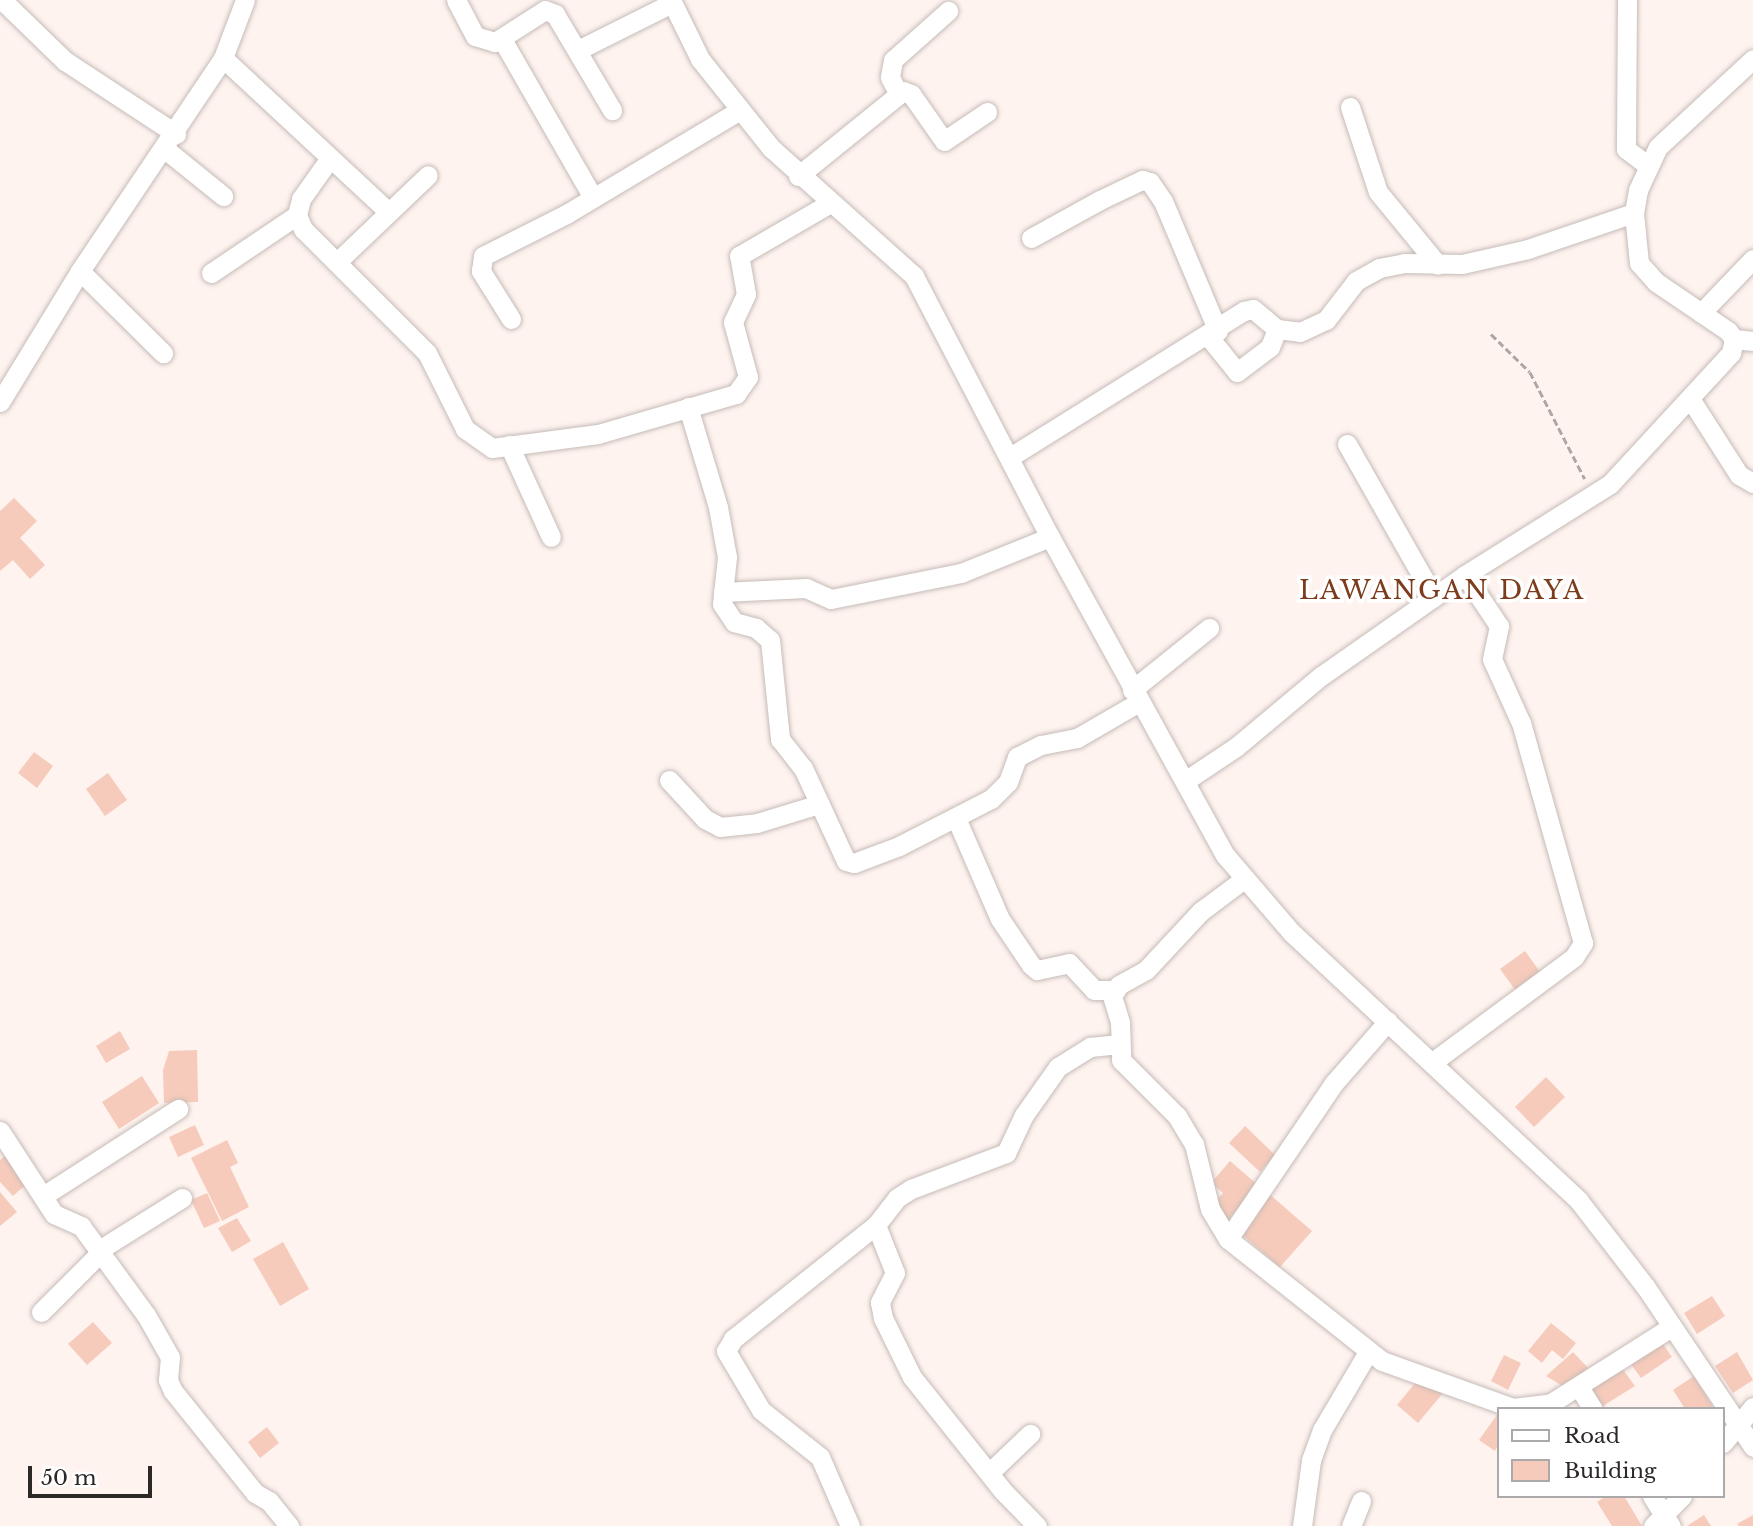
<!DOCTYPE html>
<style>
body{margin:0}
#map{position:relative;width:1753px;height:1526px;overflow:hidden;background:#fef3ef;font-family:"Libre Baskerville",serif}
div>[style]{position:absolute}
[style*='--x']{left:calc(var(--x)*1px);top:calc(var(--y)*1px);width:calc(var(--w)*1px);rotate:calc(var(--a)*1deg)}
.building>*{inset:0;background:#f6cbbb}
.path>*{height:2.5px;margin-top:-1.25px;transform-origin:0;background:repeating-linear-gradient(90deg,#aea6a3 0 7px,transparent 0 10.5px)}
.roads{filter:drop-shadow(0 0 2px #c5bbb7) drop-shadow(0 0 2px #c5bbb7)}
.minor>*{height:19px;margin:-9.5px;padding:0 9.5px;transform-origin:9.5px;border-radius:9.5px;background:#fff}
span{translate:-50% -50%;white-space:nowrap;text-align:center;line-height:1.15;-webkit-text-stroke:7px #fff;paint-order:stroke}
.quarter-label{font-size:26px;color:#7d3c1c;letter-spacing:2px}
.legend{position:absolute;left:1497px;top:1407px;width:228px;height:91px;box-sizing:border-box;background:#fff;border:2px solid #aba9a9;margin:0;padding:9px 12px;list-style:none;font-size:21px;color:#2c2827}
.legend li{display:flex;align-items:center;gap:14px;height:35px}
.legend b{width:35px;border:2px solid #aba9a9}
.scale{position:absolute;left:28px;top:1466px;width:124px;height:32px;box-sizing:border-box;border:4px solid #2c2827;border-top:0;padding-left:9px;font-size:21px;line-height:24px;white-space:nowrap;color:#2c2827;-webkit-text-stroke:5px #fff;paint-order:stroke}
</style>
<div id="map">
<div class="building">
<i style="clip-path:polygon(14px 498px,37px 521px,20px 538px,45px 565px,30px 579px,13px 560px,0 571px,0 511px)"></i>
<i style="clip-path:polygon(34px 752px,53px 766px,37px 788px,18px 773px)"></i>
<i style="clip-path:polygon(108px 773px,127px 800px,105px 816px,86px 789px)"></i>
<i style="clip-path:polygon(1525px 951px,1543px 976px,1518px 994px,1500px 969px)"></i>
<i style="clip-path:polygon(120px 1031px,130px 1049px,106px 1063px,96px 1046px)"></i>
<i style="clip-path:polygon(197px 1050px,198px 1102px,164px 1103px,163px 1070px,169px 1051px)"></i>
<i style="clip-path:polygon(142px 1076px,159px 1103px,119px 1129px,102px 1102px)"></i>
<i style="clip-path:polygon(1546px 1077px,1565px 1097px,1534px 1127px,1515px 1107px)"></i>
<i style="clip-path:polygon(195px 1125px,204px 1145px,178px 1157px,169px 1137px)"></i>
<i style="clip-path:polygon(1245px 1126px,1275px 1155px,1260px 1172px,1229px 1143px)"></i>
<i style="clip-path:polygon(227px 1140px,238px 1163px,230px 1167px,249px 1207px,222px 1221px,191px 1158px)"></i>
<i style="clip-path:polygon(5px 1156px,29px 1182px,13px 1196px,0 1182px,0 1160px)"></i>
<i style="clip-path:polygon(1230px 1161px,1258px 1185px,1226px 1222px,1209px 1208px,1223px 1193px,1211px 1183px)"></i>
<i style="clip-path:polygon(0 1192px,17px 1212px,0 1226px)"></i>
<i style="clip-path:polygon(207px 1193px,220px 1221px,204px 1228px,191px 1200px)"></i>
<i style="clip-path:polygon(1269px 1194px,1312px 1231px,1280px 1267px,1238px 1231px)"></i>
<i style="clip-path:polygon(237px 1218px,251px 1241px,232px 1252px,218px 1228px)"></i>
<i style="clip-path:polygon(283px 1242px,309px 1289px,280px 1306px,253px 1259px)"></i>
<i style="clip-path:polygon(1712px 1296px,1725px 1316px,1697px 1334px,1684px 1313px)"></i>
<i style="clip-path:polygon(93px 1322px,112px 1343px,87px 1365px,68px 1344px)"></i>
<i style="clip-path:polygon(1551px 1323px,1576px 1343px,1563px 1359px,1552px 1350px,1542px 1363px,1528px 1351px)"></i>
<i style="clip-path:polygon(1661px 1341px,1672px 1357px,1641px 1378px,1630px 1363px)"></i>
<i style="clip-path:polygon(1573px 1352px,1588px 1368px,1566px 1388px,1546px 1376px)"></i>
<i style="clip-path:polygon(1737px 1352px,1753px 1380px,1733px 1393px,1715px 1366px)"></i>
<i style="clip-path:polygon(1504px 1355px,1521px 1363px,1508px 1390px,1491px 1381px)"></i>
<i style="clip-path:polygon(1621px 1367px,1635px 1386px,1598px 1409px,1592px 1400px,1592px 1388px)"></i>
<i style="clip-path:polygon(1422px 1375px,1443px 1393px,1418px 1423px,1397px 1405px)"></i>
<i style="clip-path:polygon(1694px 1376px,1714px 1409px,1685px 1409px,1673px 1390px)"></i>
<i style="clip-path:polygon(1499px 1412px,1499px 1444px,1495px 1451px,1479px 1440px)"></i>
<i style="clip-path:polygon(267px 1427px,279px 1443px,260px 1458px,248px 1442px)"></i>
<i style="clip-path:polygon(1606px 1496px,1624px 1496px,1642px 1526px,1612px 1526px,1597px 1502px)"></i>
<i style="clip-path:polygon(1704px 1515px,1711px 1526px,1687px 1526px)"></i>
<i style="clip-path:polygon(1753px 1515px,1753px 1526px,1739px 1526px,1737px 1524px)"></i>
</div>
<div class="path">
<i style="--x:1491;--y:334;--w:54;--a:44.3"></i>
<i style="--x:1530;--y:372;--w:120;--a:62.8"></i>
</div>
<div class="roads">
<div class="minor">
<i style="--x:2;--y:0;--w:88;--a:44.1"></i>
<i style="--x:65;--y:61;--w:133;--a:33.3"></i>
<i style="--x:456;--y:0;--w:41;--a:62.2"></i>
<i style="--x:475;--y:36;--w:21;--a:17"></i>
<i style="--x:495;--y:42;--w:59;--a:-32.6"></i>
<i style="--x:545;--y:10;--w:11;--a:22"></i>
<i style="--x:555;--y:14;--w:112;--a:59.3"></i>
<i style="--x:671;--y:0;--w:66;--a:63.8"></i>
<i style="--x:700;--y:59;--w:114;--a:51.4"></i>
<i style="--x:771;--y:148;--w:192;--a:41.8"></i>
<i style="--x:914;--y:276;--w:294;--a:62.5"></i>
<i style="--x:1050;--y:537;--w:363;--a:61.2"></i>
<i style="--x:1225;--y:855;--w:101;--a:49.4"></i>
<i style="--x:1291;--y:932;--w:394;--a:43"></i>
<i style="--x:1579;--y:1201;--w:108;--a:52.2"></i>
<i style="--x:1645;--y:1286;--w:194;--a:56.1"></i>
<i style="--x:1627;--y:0;--w:149;--a:90.4"></i>
<i style="--x:1626;--y:149;--w:26;--a:37"></i>
<i style="--x:503;--y:41;--w:179;--a:60.1"></i>
<i style="--x:578;--y:50;--w:105;--a:-26.6"></i>
<i style="--x:223;--y:58;--w:226;--a:42.9"></i>
<i style="--x:898;--y:93;--w:18;--a:-117"></i>
<i style="--x:890;--y:77;--w:17;--a:-80"></i>
<i style="--x:893;--y:60;--w:74;--a:-41.7"></i>
<i style="--x:1350;--y:107;--w:89;--a:71.8"></i>
<i style="--x:1378;--y:192;--w:94;--a:50.6"></i>
<i style="--x:165;--y:149;--w:75;--a:39"></i>
<i style="--x:330;--y:158;--w:50;--a:125.3"></i>
<i style="--x:301;--y:199;--w:16;--a:104"></i>
<i style="--x:297;--y:215;--w:15;--a:67"></i>
<i style="--x:303;--y:229;--w:175;--a:45"></i>
<i style="--x:427;--y:353;--w:85;--a:63.4"></i>
<i style="--x:465;--y:429;--w:33;--a:35"></i>
<i style="--x:492;--y:448;--w:107;--a:-7.5"></i>
<i style="--x:598;--y:434;--w:144;--a:-16.2"></i>
<i style="--x:736;--y:394;--w:21;--a:-55"></i>
<i style="--x:748;--y:377;--w:57;--a:-105.3"></i>
<i style="--x:733;--y:322;--w:31;--a:-65"></i>
<i style="--x:746;--y:294;--w:39;--a:-100"></i>
<i style="--x:739;--y:256;--w:105;--a:-30.2"></i>
<i style="--x:798;--y:176;--w:135;--a:-39"></i>
<i style="--x:903;--y:91;--w:9;--a:21"></i>
<i style="--x:911;--y:94;--w:57;--a:54.9"></i>
<i style="--x:944;--y:141;--w:52;--a:-34"></i>
<i style="--x:1031;--y:238;--w:79;--a:-28.8"></i>
<i style="--x:1100;--y:200;--w:47;--a:-25.5"></i>
<i style="--x:1142;--y:180;--w:8;--a:14"></i>
<i style="--x:1150;--y:182;--w:23;--a:56"></i>
<i style="--x:1163;--y:201;--w:141;--a:67.1"></i>
<i style="--x:338;--y:261;--w:124;--a:-43.7"></i>
<i style="--x:80;--y:271;--w:117;--a:44.7"></i>
<i style="--x:211;--y:273;--w:104;--a:-34"></i>
<i style="--x:1701;--y:313;--w:75;--a:-46.1"></i>
<i style="--x:511;--y:319;--w:57;--a:-122"></i>
<i style="--x:481;--y:271;--w:15;--a:-82"></i>
<i style="--x:483;--y:256;--w:95;--a:-26.8"></i>
<i style="--x:568;--y:213;--w:200;--a:-30.9"></i>
<i style="--x:1208;--y:336;--w:46;--a:51.1"></i>
<i style="--x:1237;--y:372;--w:41;--a:-37.1"></i>
<i style="--x:1270;--y:347;--w:19;--a:-69"></i>
<i style="--x:1734;--y:339;--w:19;--a:6"></i>
<i style="--x:1691;--y:400;--w:89;--a:57.4"></i>
<i style="--x:1739;--y:475;--w:16;--a:30"></i>
<i style="--x:0;--y:402;--w:153;--a:-58.6"></i>
<i style="--x:80;--y:271;--w:257;--a:-56.1"></i>
<i style="--x:223;--y:58;--w:62;--a:-69.2"></i>
<i style="--x:688;--y:407;--w:104;--a:73.3"></i>
<i style="--x:718;--y:507;--w:51;--a:79.8"></i>
<i style="--x:727;--y:557;--w:47;--a:96.1"></i>
<i style="--x:722;--y:604;--w:22;--a:56"></i>
<i style="--x:734;--y:622;--w:23;--a:15"></i>
<i style="--x:756;--y:628;--w:18;--a:41"></i>
<i style="--x:770;--y:640;--w:100;--a:84.2"></i>
<i style="--x:780;--y:739;--w:37;--a:52"></i>
<i style="--x:803;--y:768;--w:102;--a:65.2"></i>
<i style="--x:846;--y:861;--w:8;--a:14"></i>
<i style="--x:854;--y:863;--w:48;--a:-20.7"></i>
<i style="--x:899;--y:846;--w:103;--a:-27.1"></i>
<i style="--x:991;--y:799;--w:24;--a:-45"></i>
<i style="--x:1008;--y:782;--w:27;--a:-70"></i>
<i style="--x:1017;--y:757;--w:27;--a:-27"></i>
<i style="--x:1041;--y:745;--w:37;--a:-11"></i>
<i style="--x:1077;--y:738;--w:72;--a:-30.1"></i>
<i style="--x:1347;--y:444;--w:176;--a:60.4"></i>
<i style="--x:509;--y:445;--w:101;--a:65.5"></i>
<i style="--x:1010;--y:457;--w:276;--a:-32"></i>
<i style="--x:1244;--y:311;--w:9;--a:-13"></i>
<i style="--x:1253;--y:309;--w:31;--a:40"></i>
<i style="--x:1277;--y:329;--w:23;--a:7"></i>
<i style="--x:1300;--y:332;--w:29;--a:-25"></i>
<i style="--x:1326;--y:320;--w:49;--a:-52.4"></i>
<i style="--x:1356;--y:281;--w:26;--a:-29"></i>
<i style="--x:1379;--y:268;--w:25;--a:-11"></i>
<i style="--x:1404;--y:263;--w:58;--a:1"></i>
<i style="--x:1462;--y:264;--w:68;--a:-12.8"></i>
<i style="--x:1528;--y:249;--w:112;--a:-18.8"></i>
<i style="--x:723;--y:592;--w:83;--a:-2.8"></i>
<i style="--x:806;--y:588;--w:27;--a:24"></i>
<i style="--x:831;--y:599;--w:133;--a:-11.3"></i>
<i style="--x:961;--y:573;--w:96;--a:-22"></i>
<i style="--x:1132;--y:690;--w:99;--a:-38.8"></i>
<i style="--x:669;--y:780;--w:53;--a:47.3"></i>
<i style="--x:705;--y:819;--w:17;--a:28"></i>
<i style="--x:720;--y:827;--w:37;--a:-6"></i>
<i style="--x:757;--y:823;--w:65;--a:-17"></i>
<i style="--x:1185;--y:781;--w:61;--a:-33.7"></i>
<i style="--x:1236;--y:747;--w:111;--a:-39.9"></i>
<i style="--x:1321;--y:676;--w:176;--a:-35"></i>
<i style="--x:1465;--y:575;--w:171;--a:-32.1"></i>
<i style="--x:1610;--y:484;--w:178;--a:-47.3"></i>
<i style="--x:1731;--y:353;--w:14;--a:-78"></i>
<i style="--x:1734;--y:339;--w:10;--a:-127"></i>
<i style="--x:1728;--y:331;--w:87;--a:-145.8"></i>
<i style="--x:1656;--y:282;--w:25;--a:-132"></i>
<i style="--x:1639;--y:263;--w:50;--a:-95.7"></i>
<i style="--x:1634;--y:213;--w:23;--a:-80"></i>
<i style="--x:1638;--y:190;--w:47;--a:-65.1"></i>
<i style="--x:1658;--y:147;--w:129;--a:-42.8"></i>
<i style="--x:956;--y:818;--w:110;--a:66.5"></i>
<i style="--x:1000;--y:919;--w:55;--a:56"></i>
<i style="--x:1031;--y:965;--w:8;--a:40"></i>
<i style="--x:1037;--y:970;--w:33;--a:-12"></i>
<i style="--x:1069;--y:963;--w:37;--a:47"></i>
<i style="--x:1094;--y:990;--w:20;--a:0"></i>
<i style="--x:1244;--y:879;--w:54;--a:143.3"></i>
<i style="--x:1201;--y:911;--w:81;--a:133"></i>
<i style="--x:1146;--y:970;--w:31;--a:151"></i>
<i style="--x:1119;--y:985;--w:13;--a:122"></i>
<i style="--x:1112;--y:996;--w:27;--a:73"></i>
<i style="--x:1120;--y:1022;--w:38;--a:88"></i>
<i style="--x:1121;--y:1060;--w:79;--a:45"></i>
<i style="--x:1177;--y:1116;--w:33;--a:59"></i>
<i style="--x:1194;--y:1144;--w:67;--a:76.2"></i>
<i style="--x:1210;--y:1209;--w:35;--a:59"></i>
<i style="--x:1228;--y:1239;--w:196;--a:38.4"></i>
<i style="--x:1382;--y:1361;--w:139;--a:19.7"></i>
<i style="--x:1513;--y:1408;--w:38;--a:-7"></i>
<i style="--x:1551;--y:1403;--w:142;--a:-32.3"></i>
<i style="--x:1434;--y:1061;--w:174;--a:-36.6"></i>
<i style="--x:1574;--y:957;--w:17;--a:-57"></i>
<i style="--x:1583;--y:943;--w:229;--a:-105.7"></i>
<i style="--x:1521;--y:723;--w:70;--a:-114.4"></i>
<i style="--x:1492;--y:659;--w:34;--a:-78"></i>
<i style="--x:1499;--y:626;--w:61;--a:-123.7"></i>
<i style="--x:0;--y:1131;--w:99;--a:57"></i>
<i style="--x:54;--y:1214;--w:30;--a:24"></i>
<i style="--x:81;--y:1226;--w:110;--a:53.9"></i>
<i style="--x:146;--y:1315;--w:48;--a:60.3"></i>
<i style="--x:170;--y:1357;--w:23;--a:95"></i>
<i style="--x:168;--y:1380;--w:12;--a:66"></i>
<i style="--x:173;--y:1391;--w:131;--a:51.2"></i>
<i style="--x:255;--y:1493;--w:16;--a:30"></i>
<i style="--x:269;--y:1501;--w:32;--a:51"></i>
<i style="--x:43;--y:1196;--w:161;--a:-32.8"></i>
<i style="--x:1228;--y:1239;--w:189;--a:-55.8"></i>
<i style="--x:1334;--y:1083;--w:82;--a:-48.9"></i>
<i style="--x:99;--y:1250;--w:98;--a:-32.1"></i>
<i style="--x:41;--y:1312;--w:85;--a:-45"></i>
<i style="--x:1579;--y:1387;--w:26;--a:58"></i>
<i style="--x:1723;--y:1443;--w:47;--a:-50.2"></i>
<i style="--x:989;--y:1473;--w:57;--a:-43.6"></i>
<i style="--x:1652;--y:1496;--w:36;--a:58"></i>
<i style="--x:850;--y:1526;--w:75;--a:-113.5"></i>
<i style="--x:820;--y:1457;--w:75;--a:-141.5"></i>
<i style="--x:761;--y:1410;--w:69;--a:-120.7"></i>
<i style="--x:726;--y:1351;--w:14;--a:-60"></i>
<i style="--x:733;--y:1339;--w:183;--a:-38.6"></i>
<i style="--x:1037;--y:1526;--w:49;--a:-134.2"></i>
<i style="--x:1003;--y:1491;--w:146;--a:-128.6"></i>
<i style="--x:912;--y:1377;--w:66;--a:-116.2"></i>
<i style="--x:883;--y:1318;--w:16;--a:-101"></i>
<i style="--x:880;--y:1302;--w:33;--a:-63"></i>
<i style="--x:895;--y:1273;--w:52;--a:-111.6"></i>
<i style="--x:876;--y:1225;--w:34;--a:-52"></i>
<i style="--x:897;--y:1198;--w:17;--a:-33"></i>
<i style="--x:911;--y:1189;--w:102;--a:-20.8"></i>
<i style="--x:1006;--y:1153;--w:42;--a:-64.7"></i>
<i style="--x:1024;--y:1115;--w:59;--a:-54.7"></i>
<i style="--x:1058;--y:1067;--w:38;--a:-32"></i>
<i style="--x:1090;--y:1047;--w:27;--a:-6"></i>
<i style="--x:1302;--y:1526;--w:67;--a:-82.2"></i>
<i style="--x:1311;--y:1460;--w:32;--a:-70"></i>
<i style="--x:1322;--y:1430;--w:91;--a:-59.5"></i>
<i style="--x:1351;--y:1526;--w:27;--a:-68"></i>
<i style="--x:1653;--y:1526;--w:42;--a:-46"></i>
</div>
</div>
<div class="quarter-label">
<span style="left:1442px;top:591px">LAWANGAN DAYA</span>
</div>
<ul class="legend">
<li><b style="height:9px;background:#fff"></b>Road</li>
<li><b style="height:19px;background:#f6cbbb"></b>Building</li>
</ul>
<div class="scale">50 m</div>
</div>
